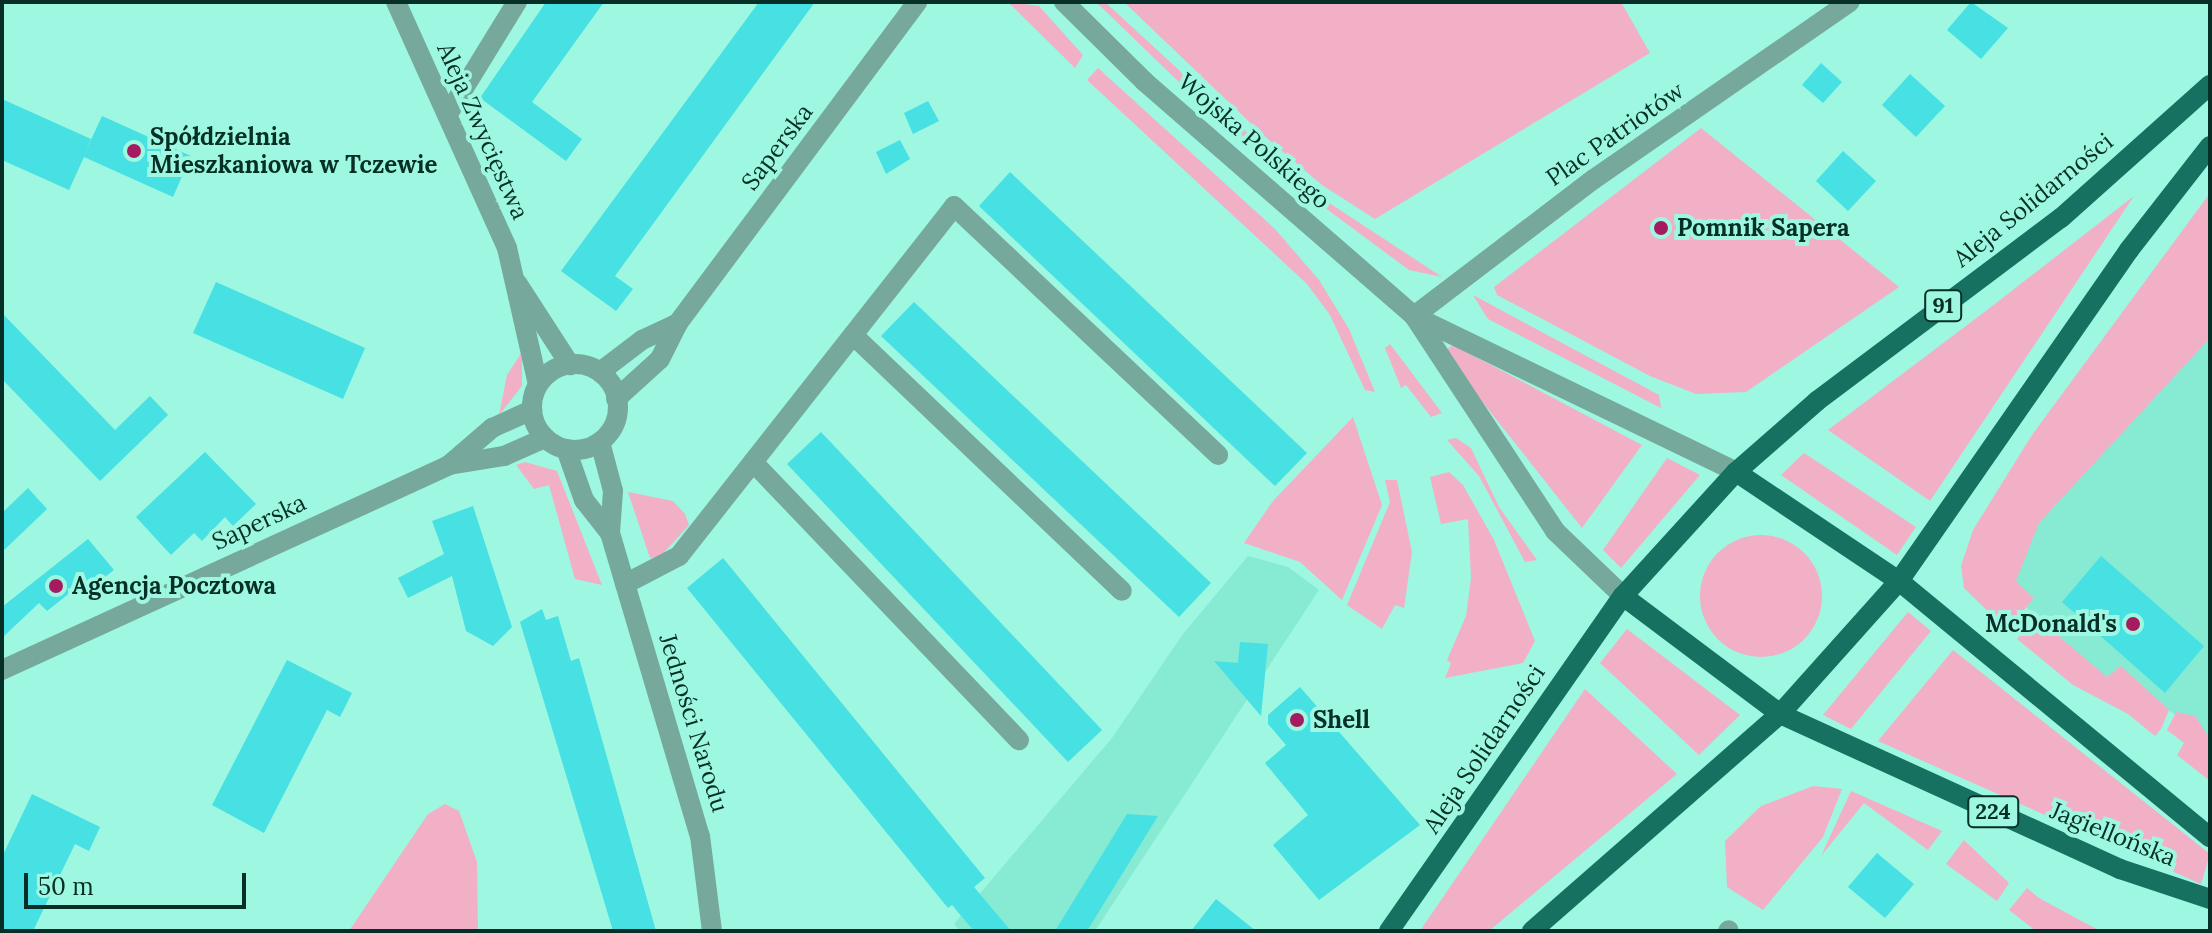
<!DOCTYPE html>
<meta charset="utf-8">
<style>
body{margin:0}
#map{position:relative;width:2212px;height:933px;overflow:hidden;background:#9df7e1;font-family:Lora,serif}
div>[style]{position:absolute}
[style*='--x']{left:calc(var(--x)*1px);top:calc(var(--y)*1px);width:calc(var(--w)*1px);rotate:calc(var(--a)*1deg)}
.built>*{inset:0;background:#87ebd4}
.green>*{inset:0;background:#f2b0c6}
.round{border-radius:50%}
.building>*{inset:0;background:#47e0e3}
.minor>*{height:20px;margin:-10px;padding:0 10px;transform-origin:10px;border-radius:10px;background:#76a89b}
.minor>.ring{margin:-10px;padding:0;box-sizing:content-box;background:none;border:20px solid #76a89b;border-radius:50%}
.major>*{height:20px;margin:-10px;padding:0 10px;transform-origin:10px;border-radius:10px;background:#167160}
.dots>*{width:22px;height:22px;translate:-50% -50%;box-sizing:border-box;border:4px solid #9df7e1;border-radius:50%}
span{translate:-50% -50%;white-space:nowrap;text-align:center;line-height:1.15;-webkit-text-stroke:8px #9df7e1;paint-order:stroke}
.shield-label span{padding:2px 6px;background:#9df7e1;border:2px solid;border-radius:6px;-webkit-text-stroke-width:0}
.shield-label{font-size:22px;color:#062f27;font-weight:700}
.street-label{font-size:24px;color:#062f27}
.poi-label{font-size:24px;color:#062f27;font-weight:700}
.left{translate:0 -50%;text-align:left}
.right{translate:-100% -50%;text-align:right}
.frame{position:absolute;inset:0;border:4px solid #062f27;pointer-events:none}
.scale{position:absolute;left:24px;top:873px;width:222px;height:36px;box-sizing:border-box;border:4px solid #062f27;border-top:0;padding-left:10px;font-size:24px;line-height:28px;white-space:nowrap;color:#062f27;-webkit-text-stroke:6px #9df7e1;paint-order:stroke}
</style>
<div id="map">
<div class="built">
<i style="clip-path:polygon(2210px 331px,2210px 743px,2173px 713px,2091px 668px,2023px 604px,1998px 566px)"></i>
<i style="clip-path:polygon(1248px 556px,1288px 567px,1319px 590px,1095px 931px,960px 931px,954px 924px,1112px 738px,1183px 634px)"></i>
</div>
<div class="green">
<i style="clip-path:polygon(1008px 2px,1039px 6px,1083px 55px,1075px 68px)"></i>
<i style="clip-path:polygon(1096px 2px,1105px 2px,1308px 189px,1442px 277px,1409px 270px,1305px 193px,1208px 110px)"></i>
<i style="clip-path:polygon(1124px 2px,1621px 2px,1650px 53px,1375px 219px,1322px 185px,1261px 133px)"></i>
<i style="clip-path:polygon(1098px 68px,1275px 229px,1319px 280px,1349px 329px,1375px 392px,1365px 390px,1330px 315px,1307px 284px,1087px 80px)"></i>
<i style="clip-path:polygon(1701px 128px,1899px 287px,1746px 392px,1696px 394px,1650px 376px,1497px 295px,1494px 287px)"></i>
<i style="clip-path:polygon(2210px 193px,2210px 338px,2039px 523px,2016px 581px,2034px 598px,2014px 622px,2002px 625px,1964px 588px,1961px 566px,1973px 530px,2032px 435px)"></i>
<i style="clip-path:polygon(2134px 196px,1930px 501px,1828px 430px,1991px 307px)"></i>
<i style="clip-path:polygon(1473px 295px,1659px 395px,1661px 408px,1488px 319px)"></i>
<i style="clip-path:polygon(1390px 344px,1442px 413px,1431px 417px,1406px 385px,1401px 388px,1385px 348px)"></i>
<i style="clip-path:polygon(1453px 345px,1642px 445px,1582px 528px,1443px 352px)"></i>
<i style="clip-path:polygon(522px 352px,522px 386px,499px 415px,507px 375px)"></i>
<i style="clip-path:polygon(1353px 417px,1382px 505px,1342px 600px,1300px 562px,1244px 543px,1273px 501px)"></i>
<i style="clip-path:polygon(1456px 438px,1471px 448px,1499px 507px,1537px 560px,1525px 562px,1479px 476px,1447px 440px)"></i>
<i style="clip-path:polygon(1804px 453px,1916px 527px,1897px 555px,1781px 475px)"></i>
<i style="clip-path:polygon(1667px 458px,1700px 475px,1621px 568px,1603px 550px)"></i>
<i style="clip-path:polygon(525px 462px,557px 471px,602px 585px,575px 579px,549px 485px,534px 489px,516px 465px)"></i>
<i style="clip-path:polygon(1449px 472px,1463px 485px,1494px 540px,1535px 641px,1523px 663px,1445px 678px,1451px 663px,1447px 660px,1466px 616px,1471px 578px,1468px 519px,1441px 524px,1430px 477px)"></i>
<i style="clip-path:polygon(1385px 480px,1397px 480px,1412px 552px,1404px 608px,1395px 605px,1382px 629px,1347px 605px,1390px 502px)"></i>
<i style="clip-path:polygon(628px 492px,673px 501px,685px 514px,689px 525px,660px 557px,650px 558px)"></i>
<i class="round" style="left:1700px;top:535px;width:122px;height:122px"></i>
<i style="clip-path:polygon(1908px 612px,1931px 631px,1851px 729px,1823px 715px)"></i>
<i style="clip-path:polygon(2035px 616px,2107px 677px,2121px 666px,2169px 710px,2161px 729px,2155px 736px,2128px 714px,2073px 685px,2017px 639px)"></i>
<i style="clip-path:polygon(1627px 629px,1740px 715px,1699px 755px,1600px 663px)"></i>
<i style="clip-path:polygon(1953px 650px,2210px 854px,2201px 884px,1878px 741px)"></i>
<i style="clip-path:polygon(1585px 689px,1677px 774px,1489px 931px,1420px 931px)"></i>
<i style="clip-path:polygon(2176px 712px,2195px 716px,2210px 739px,2210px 781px,2177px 755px,2184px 743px,2167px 730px)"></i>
<i style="clip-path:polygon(1813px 786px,1842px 789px,1823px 837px,1763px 910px,1727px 887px,1725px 841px,1761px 806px)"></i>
<i style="clip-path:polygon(1851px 791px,1942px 831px,1928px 850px,1864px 803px,1821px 856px)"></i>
<i style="clip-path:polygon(445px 804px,459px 811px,477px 862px,478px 931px,349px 931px,428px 814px)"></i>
<i style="clip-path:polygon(1964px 840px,2009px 883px,1997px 901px,1946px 864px)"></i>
<i style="clip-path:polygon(2027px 888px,2039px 898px,2100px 931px,2036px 931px,2009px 910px)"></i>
</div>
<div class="building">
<i style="clip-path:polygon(546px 2px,604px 2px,532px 102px,582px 139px,566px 161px,480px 98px)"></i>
<i style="clip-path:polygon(759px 2px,815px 2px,615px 276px,633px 289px,616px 311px,561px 271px)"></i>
<i style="clip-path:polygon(1971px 2px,2008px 28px,1981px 59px,1947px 30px)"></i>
<i style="clip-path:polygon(1821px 63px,1842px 82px,1823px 103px,1802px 85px)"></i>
<i style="clip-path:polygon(1910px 74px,1945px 106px,1916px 137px,1882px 105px)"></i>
<i style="clip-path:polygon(2px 99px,91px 139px,84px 155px,102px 116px,191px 156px,173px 197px,84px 157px,69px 190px,2px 160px)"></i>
<i style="clip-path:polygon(928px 101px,939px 121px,913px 134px,904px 113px)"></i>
<i style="clip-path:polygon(900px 140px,910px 159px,886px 174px,876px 152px)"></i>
<i style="clip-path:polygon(1843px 151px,1876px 181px,1848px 211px,1816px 181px)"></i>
<i style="clip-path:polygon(1010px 172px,1307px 453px,1275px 486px,979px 206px)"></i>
<i style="clip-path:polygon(216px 282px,365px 348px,343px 399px,193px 333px)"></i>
<i style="clip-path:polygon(914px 302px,1211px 583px,1179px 617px,881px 336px)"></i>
<i style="clip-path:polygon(2px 313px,115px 430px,150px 396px,168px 415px,100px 481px,2px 379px)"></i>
<i style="clip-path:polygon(821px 432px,1102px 730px,1068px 762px,787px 464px)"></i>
<i style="clip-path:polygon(205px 452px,256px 504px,233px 526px,225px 517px,202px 541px,194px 533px,171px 555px,136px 517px)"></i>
<i style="clip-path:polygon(28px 488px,47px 509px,2px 552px,2px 513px)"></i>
<i style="clip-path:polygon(473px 506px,512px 627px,493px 646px,466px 631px,452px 576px,408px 598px,398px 578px,444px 554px,432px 521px)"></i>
<i style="clip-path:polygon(88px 539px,114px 570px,82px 595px,76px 588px,47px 611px,39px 603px,2px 638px,2px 607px)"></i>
<i style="clip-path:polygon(2101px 556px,2204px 646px,2165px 693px,2062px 602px)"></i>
<i style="clip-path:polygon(723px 558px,985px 878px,974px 887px,1011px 931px,974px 931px,952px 905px,948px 908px,687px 588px)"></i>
<i style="clip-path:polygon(542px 609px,546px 620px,558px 616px,571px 661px,579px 658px,656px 931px,613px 931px,520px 622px)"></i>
<i style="clip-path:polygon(1240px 642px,1268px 644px,1261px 716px,1214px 661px,1238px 663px)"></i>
<i style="clip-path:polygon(287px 660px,352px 693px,340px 717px,327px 710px,264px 833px,212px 805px)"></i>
<i style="clip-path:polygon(1300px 687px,1420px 825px,1319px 900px,1273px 845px,1308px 815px,1265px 763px,1286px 745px,1268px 724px,1268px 715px)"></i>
<i style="clip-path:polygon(32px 794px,100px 827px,89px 851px,75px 844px,33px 931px,2px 931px,2px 857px)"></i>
<i style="clip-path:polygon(1127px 814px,1158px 816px,1087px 931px,1055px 931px)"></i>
<i style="clip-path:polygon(1877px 853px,1914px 884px,1885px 918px,1848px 887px)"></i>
<i style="clip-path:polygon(1216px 899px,1256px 931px,1191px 931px)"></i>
</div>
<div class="minor">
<i style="--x:396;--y:2;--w:270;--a:65.7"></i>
<i style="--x:507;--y:248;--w:140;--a:77.2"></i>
<i style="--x:1064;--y:2;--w:114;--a:44.6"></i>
<i style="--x:1145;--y:82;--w:357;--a:41"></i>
<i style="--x:1414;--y:316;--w:257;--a:56.7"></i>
<i style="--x:1555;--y:531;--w:94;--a:43.7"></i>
<i style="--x:448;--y:114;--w:132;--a:-58.4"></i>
<i style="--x:517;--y:283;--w:98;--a:57.1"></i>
<i style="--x:1414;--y:316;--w:226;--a:-37.3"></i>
<i style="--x:1594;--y:179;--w:311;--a:-34.7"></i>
<i style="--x:1414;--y:316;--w:358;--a:25.8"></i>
<i style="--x:853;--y:335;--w:371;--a:43.6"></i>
<i class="ring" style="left:532px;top:364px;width:66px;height:66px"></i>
<i style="--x:600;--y:372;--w:53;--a:-37.3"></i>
<i style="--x:642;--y:340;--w:40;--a:-25"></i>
<i style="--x:616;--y:399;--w:59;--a:-42.3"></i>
<i style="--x:660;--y:359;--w:40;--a:-63.4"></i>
<i style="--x:678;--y:323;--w:400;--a:-53.3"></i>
<i style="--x:600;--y:442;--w:51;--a:75.1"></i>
<i style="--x:613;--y:491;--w:42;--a:94.1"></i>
<i style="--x:610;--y:533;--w:316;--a:73.5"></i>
<i style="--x:700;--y:836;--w:96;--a:82.8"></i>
<i style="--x:566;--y:449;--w:54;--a:70.6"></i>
<i style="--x:584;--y:500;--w:42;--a:51.8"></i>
<i style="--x:753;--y:462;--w:385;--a:46.3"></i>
<i style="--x:449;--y:465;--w:57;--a:-40.7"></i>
<i style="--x:492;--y:428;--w:44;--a:-24.2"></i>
<i style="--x:625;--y:584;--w:61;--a:-27.4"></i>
<i style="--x:679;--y:556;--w:445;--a:-51.8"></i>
<i style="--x:954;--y:206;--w:363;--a:43.3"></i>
<i style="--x:2;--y:670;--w:492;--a:-24.6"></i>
<i style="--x:449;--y:465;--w:56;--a:-9.3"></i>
<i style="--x:504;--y:456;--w:45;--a:-23.7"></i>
<i style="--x:1728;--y:931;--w:1;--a:-45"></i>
</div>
<div class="major">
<i style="--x:1736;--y:472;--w:196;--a:33.8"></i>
<i style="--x:1899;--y:581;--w:403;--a:39.5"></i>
<i style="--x:1623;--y:596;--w:196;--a:36.9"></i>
<i style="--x:1780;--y:714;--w:374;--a:24.5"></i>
<i style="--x:2120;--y:869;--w:95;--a:18.4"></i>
<i style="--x:1389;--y:931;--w:409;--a:-55.1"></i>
<i style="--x:1623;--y:596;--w:168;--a:-47.7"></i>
<i style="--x:1736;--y:472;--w:108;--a:-41.2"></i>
<i style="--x:1817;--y:401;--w:305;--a:-36.9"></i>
<i style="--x:2061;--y:218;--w:200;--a:-41.8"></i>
<i style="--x:1532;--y:931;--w:330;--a:-41.2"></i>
<i style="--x:1780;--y:714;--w:178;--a:-48.2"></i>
<i style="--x:1899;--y:581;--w:403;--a:-55.2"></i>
<i style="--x:2129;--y:250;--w:132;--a:-52.1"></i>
</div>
<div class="dots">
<i style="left:134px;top:151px;background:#a61b60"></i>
<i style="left:1661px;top:228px;background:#a61b60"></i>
<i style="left:56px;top:586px;background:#a61b60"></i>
<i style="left:2133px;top:624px;background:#a61b60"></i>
<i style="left:1297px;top:720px;background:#a61b60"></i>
</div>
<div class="shield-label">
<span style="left:1943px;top:306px">91</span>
<span style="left:1993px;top:812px">224</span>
</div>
<div class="street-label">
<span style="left:483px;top:131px;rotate:66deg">Aleja Zwycięstwa</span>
<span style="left:1615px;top:134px;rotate:-35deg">Plac Patriotów</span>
<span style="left:1254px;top:141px;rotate:41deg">Wojska Polskiego</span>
<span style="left:777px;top:147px;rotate:-53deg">Saperska</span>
<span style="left:2033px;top:200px;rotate:-39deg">Aleja Solidarności</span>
<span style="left:259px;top:522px;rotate:-25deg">Saperska</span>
<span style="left:694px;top:723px;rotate:73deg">Jedności Narodu</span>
<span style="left:1484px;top:749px;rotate:-56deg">Aleja Solidarności</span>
<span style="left:2113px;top:834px;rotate:22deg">Jagiellońska</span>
</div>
<div class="poi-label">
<span class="left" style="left:150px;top:151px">Spółdzielnia<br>Mieszkaniowa w Tczewie</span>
<span class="left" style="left:1677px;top:228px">Pomnik Sapera</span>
<span class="left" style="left:72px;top:586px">Agencja Pocztowa</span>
<span class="right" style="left:2117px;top:624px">McDonald's</span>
<span class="left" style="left:1313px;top:720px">Shell</span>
</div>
<div class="frame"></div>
<div class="scale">50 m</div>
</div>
